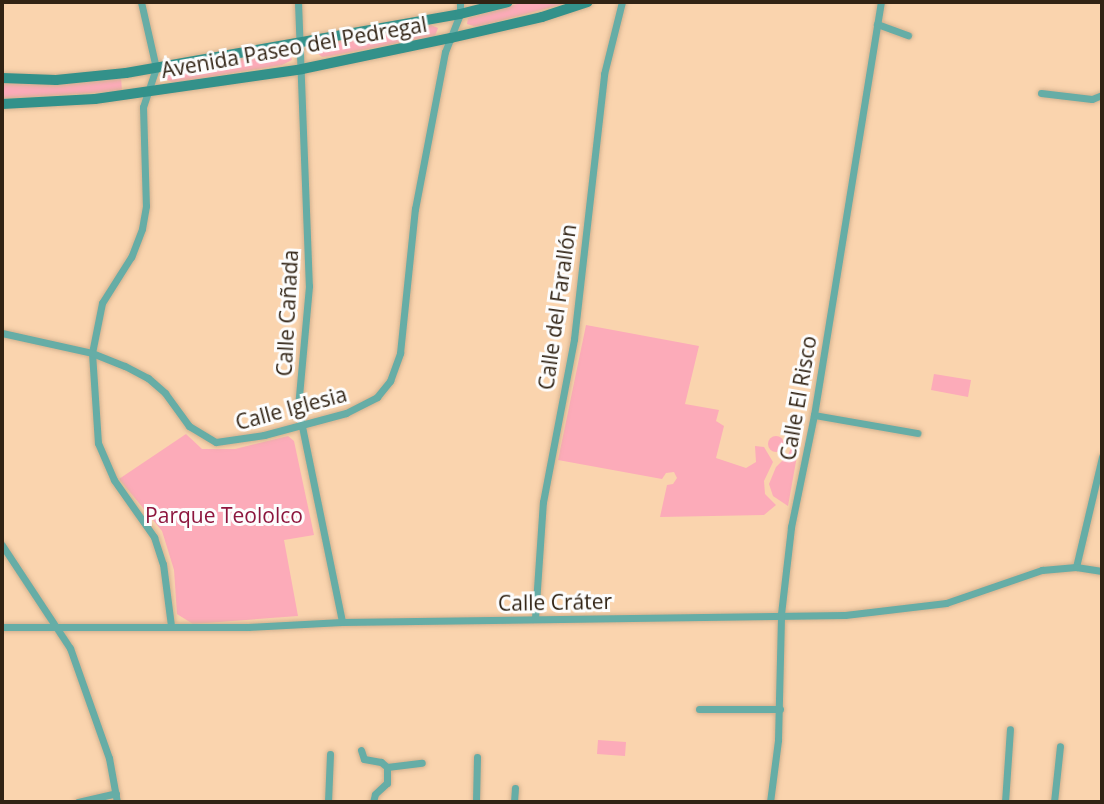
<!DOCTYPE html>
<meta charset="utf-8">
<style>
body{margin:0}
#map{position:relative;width:1104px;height:804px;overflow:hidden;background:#fad4ae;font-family:"Open Sans",sans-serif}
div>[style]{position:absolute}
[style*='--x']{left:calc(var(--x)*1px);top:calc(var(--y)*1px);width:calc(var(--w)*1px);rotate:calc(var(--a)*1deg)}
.green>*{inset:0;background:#fcabb9}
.round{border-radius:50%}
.roads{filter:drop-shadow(0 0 2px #d2b18f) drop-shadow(0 0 2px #d2b18f)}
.street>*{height:7px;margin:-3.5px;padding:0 3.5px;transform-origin:3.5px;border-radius:3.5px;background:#66ada6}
.secondary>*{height:10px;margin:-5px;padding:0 5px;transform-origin:5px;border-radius:5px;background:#33918a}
span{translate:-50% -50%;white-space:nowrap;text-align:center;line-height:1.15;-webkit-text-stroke:6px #fdfdfd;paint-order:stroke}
.street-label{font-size:21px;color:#312314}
.park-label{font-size:21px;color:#8d163e}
.frame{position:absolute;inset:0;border:4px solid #312314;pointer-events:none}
</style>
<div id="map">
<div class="green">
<i style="clip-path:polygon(524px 2px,571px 2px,477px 27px,467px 24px,468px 18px)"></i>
<i style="clip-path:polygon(431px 25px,438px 28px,435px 36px,331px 56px,322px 57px,316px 52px,320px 44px)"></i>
<i style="clip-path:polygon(285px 49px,289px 50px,292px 60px,282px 65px,174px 83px,165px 79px,167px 70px)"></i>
<i style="clip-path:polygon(121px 77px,122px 91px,2px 99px,2px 82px,57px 84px)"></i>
<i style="clip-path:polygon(586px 325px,699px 346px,685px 404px,719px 410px,716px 421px,724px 426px,716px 458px,746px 468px,756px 462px,755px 446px,764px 447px,773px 462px,764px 481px,765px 494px,776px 505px,764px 515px,660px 517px,667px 485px,673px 484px,677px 478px,674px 472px,666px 473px,662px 479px,558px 460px)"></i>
<i style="clip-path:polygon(934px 374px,971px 380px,968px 397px,931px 390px)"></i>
<i style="clip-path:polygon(186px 434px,202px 449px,235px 449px,288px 436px,294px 441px,314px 535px,284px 540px,298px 616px,193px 624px,177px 614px,174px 570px,162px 531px,119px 479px)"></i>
<i class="round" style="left:768px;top:436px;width:16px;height:16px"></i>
<i style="clip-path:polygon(793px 444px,799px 445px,788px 506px,773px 496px,769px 484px,776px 467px,788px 455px)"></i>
<i style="clip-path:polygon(598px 740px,626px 742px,625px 756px,597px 754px)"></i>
</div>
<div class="roads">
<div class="street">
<i style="--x:141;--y:2;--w:68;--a:77.2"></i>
<i style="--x:156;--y:68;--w:41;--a:108.4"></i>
<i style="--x:143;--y:107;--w:99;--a:88.3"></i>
<i style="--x:146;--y:206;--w:23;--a:100"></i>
<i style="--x:142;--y:229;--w:30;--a:111"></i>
<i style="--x:131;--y:257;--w:54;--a:122.2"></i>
<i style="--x:102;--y:303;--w:51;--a:101.3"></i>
<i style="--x:92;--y:353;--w:90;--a:86.2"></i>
<i style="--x:98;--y:443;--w:40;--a:66.6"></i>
<i style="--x:114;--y:480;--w:70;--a:54.9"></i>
<i style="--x:154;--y:537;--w:28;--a:72"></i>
<i style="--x:163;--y:564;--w:63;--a:82.6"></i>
<i style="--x:298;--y:2;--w:284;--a:87.8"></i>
<i style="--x:309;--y:286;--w:121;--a:95.2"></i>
<i style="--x:298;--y:407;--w:219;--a:78.4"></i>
<i style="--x:877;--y:24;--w:33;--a:20"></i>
<i style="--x:1041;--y:93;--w:51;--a:6.7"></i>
<i style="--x:1092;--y:99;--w:11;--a:-22"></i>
<i style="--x:2;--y:333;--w:92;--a:12.5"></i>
<i style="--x:92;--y:353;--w:35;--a:22"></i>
<i style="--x:125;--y:366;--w:26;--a:28"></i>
<i style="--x:148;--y:378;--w:23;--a:41"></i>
<i style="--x:165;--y:393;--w:41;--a:54"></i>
<i style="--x:189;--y:426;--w:31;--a:31"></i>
<i style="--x:216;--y:442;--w:49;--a:-8.3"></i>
<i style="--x:264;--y:435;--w:85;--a:-15"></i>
<i style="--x:346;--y:413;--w:35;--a:-27"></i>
<i style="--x:377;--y:397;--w:21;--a:-51"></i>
<i style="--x:390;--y:381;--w:30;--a:-70"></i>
<i style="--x:400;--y:353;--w:145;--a:-84.1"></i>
<i style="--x:415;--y:209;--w:160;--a:-79.2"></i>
<i style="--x:445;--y:52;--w:41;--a:-68.5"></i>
<i style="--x:460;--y:14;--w:12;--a:-90"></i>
<i style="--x:814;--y:415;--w:105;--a:9.9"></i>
<i style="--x:2;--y:545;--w:123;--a:56.6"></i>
<i style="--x:70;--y:648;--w:117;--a:70.5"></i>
<i style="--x:109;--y:758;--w:45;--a:79.7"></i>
<i style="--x:1076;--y:567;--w:113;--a:-76.7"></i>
<i style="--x:535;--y:618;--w:116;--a:-86.1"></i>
<i style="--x:543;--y:502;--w:166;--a:-79.2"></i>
<i style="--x:574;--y:339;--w:267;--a:-83.5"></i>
<i style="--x:604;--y:74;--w:74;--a:-76"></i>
<i style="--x:2;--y:627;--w:246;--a:0"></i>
<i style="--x:248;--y:627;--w:94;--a:-3"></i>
<i style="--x:342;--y:622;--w:503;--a:-0.8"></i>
<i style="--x:845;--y:615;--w:102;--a:-6.8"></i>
<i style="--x:946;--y:603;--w:102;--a:-19"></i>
<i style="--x:1042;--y:570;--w:34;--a:-5"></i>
<i style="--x:1076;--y:567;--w:26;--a:9"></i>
<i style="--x:699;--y:709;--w:81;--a:0"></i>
<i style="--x:361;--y:750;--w:9;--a:72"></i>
<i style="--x:364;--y:759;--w:17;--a:10"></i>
<i style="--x:381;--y:762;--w:8;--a:40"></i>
<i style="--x:387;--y:767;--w:35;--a:-7"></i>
<i style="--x:78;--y:802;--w:39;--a:-13"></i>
<i style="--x:328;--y:802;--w:48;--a:-87.6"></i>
<i style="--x:373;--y:802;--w:8;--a:-76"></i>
<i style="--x:375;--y:794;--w:16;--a:-43"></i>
<i style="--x:387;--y:783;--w:16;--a:-90"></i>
<i style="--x:476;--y:802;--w:45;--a:-88.7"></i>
<i style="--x:514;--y:802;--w:14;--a:-86"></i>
<i style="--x:770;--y:802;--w:63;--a:-82.6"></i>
<i style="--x:778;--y:740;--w:126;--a:-88.6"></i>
<i style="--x:781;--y:614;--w:88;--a:-83.4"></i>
<i style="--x:791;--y:527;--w:114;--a:-78.4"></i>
<i style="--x:814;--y:415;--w:418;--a:-80.8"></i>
<i style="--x:1005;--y:802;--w:73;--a:-86.1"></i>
<i style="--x:1054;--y:802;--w:56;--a:-83.9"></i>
</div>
<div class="secondary">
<i style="--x:2;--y:78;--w:54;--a:2.1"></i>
<i style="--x:56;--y:80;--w:70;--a:-5.7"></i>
<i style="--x:126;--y:73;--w:339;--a:-10"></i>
<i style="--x:460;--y:14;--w:49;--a:-14"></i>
<i style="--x:2;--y:104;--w:93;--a:-3.1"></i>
<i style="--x:95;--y:99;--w:209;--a:-8.2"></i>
<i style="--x:302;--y:69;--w:152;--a:-11.8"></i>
<i style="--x:451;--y:38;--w:93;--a:-13"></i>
<i style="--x:542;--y:17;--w:48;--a:-18.1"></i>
</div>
</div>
<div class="street-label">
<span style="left:294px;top:47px;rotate:-10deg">Avenida Paseo del Pedregal</span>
<span style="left:557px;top:307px;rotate:-82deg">Calle del Farallón</span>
<span style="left:287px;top:313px;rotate:-87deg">Calle Cañada</span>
<span style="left:798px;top:398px;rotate:-80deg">Calle El Risco</span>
<span style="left:291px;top:408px;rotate:-15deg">Calle Iglesia</span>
<span style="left:555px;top:602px;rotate:-1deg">Calle Cráter</span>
</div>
<div class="park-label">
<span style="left:224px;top:515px">Parque Teololco</span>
</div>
<div class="frame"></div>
</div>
